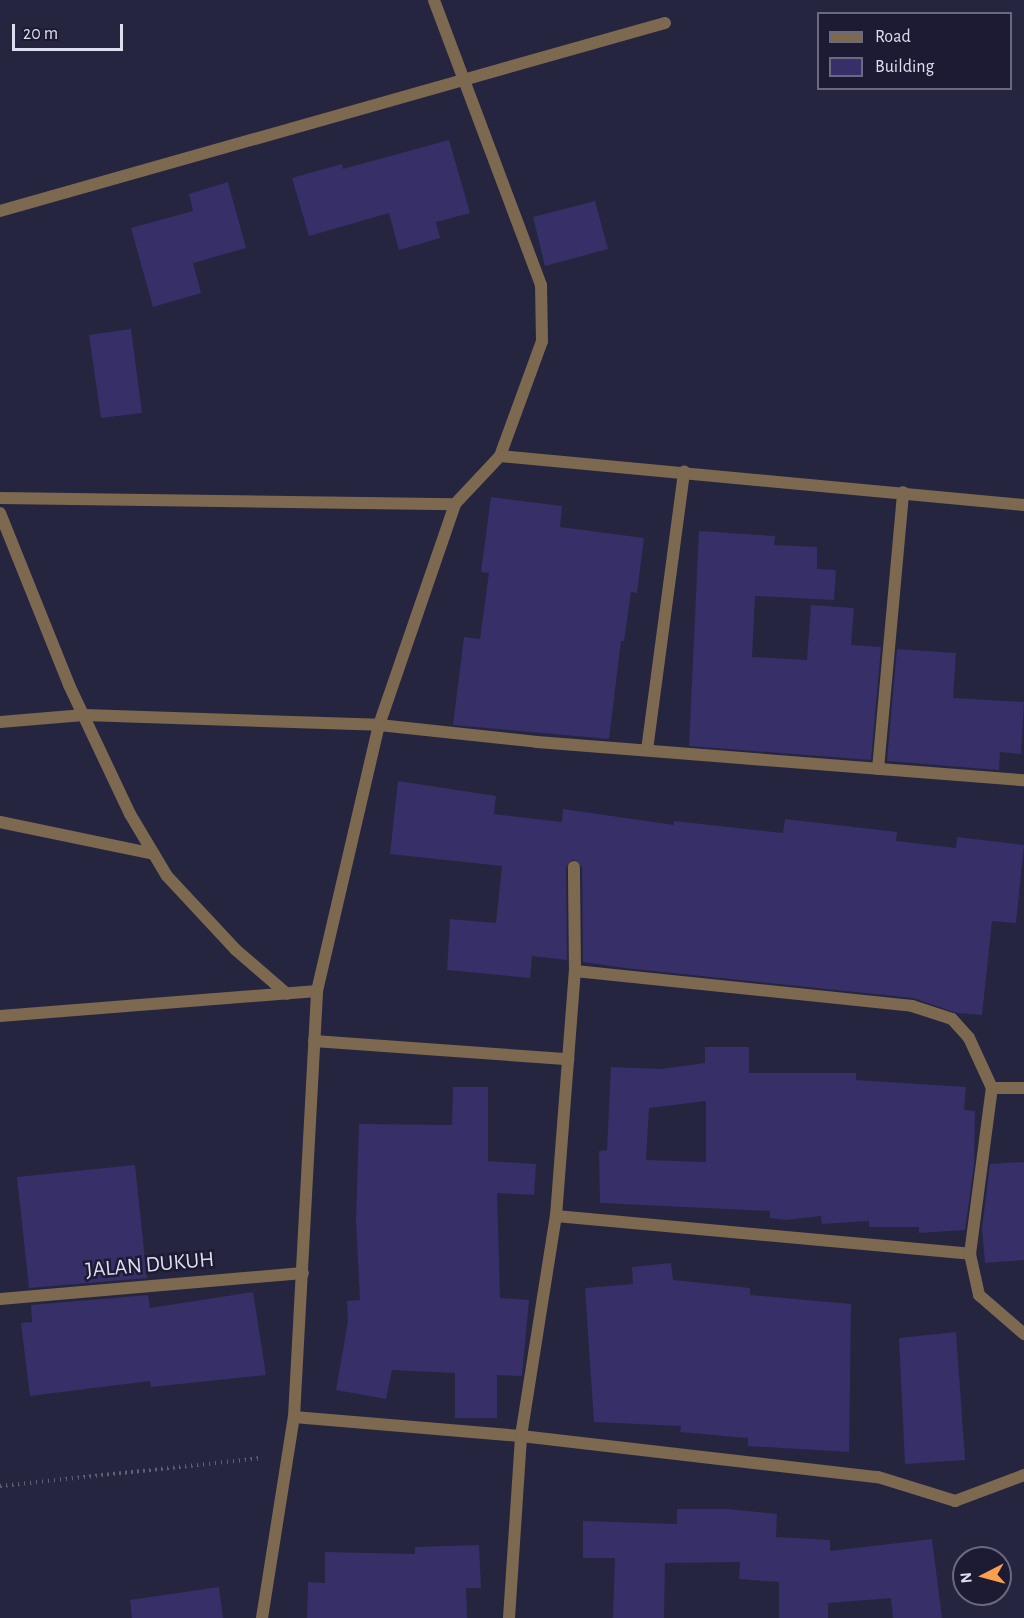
<!DOCTYPE html>
<style>
body{margin:0}
#map{position:relative;width:1024px;height:1618px;overflow:hidden;background:#26253f;font-family:"Alegreya Sans",sans-serif}
div>[style]{position:absolute}
[style*='--x']{left:calc(var(--x)*1px);top:calc(var(--y)*1px);width:calc(var(--w)*1px);rotate:calc(var(--a)*1deg)}
.building>*{inset:0;background:#362f68}
.path>*{height:4px;margin-top:-2px;transform-origin:0;background:repeating-linear-gradient(90deg,#5f5f76 0 1.5px,transparent 0 6px)}
.minor>*{height:12px;margin:-6px;padding:0 6px;transform-origin:6px;border-radius:6px;background:#7c6950}
span{translate:-50% -50%;white-space:nowrap;text-align:center;line-height:1.15;-webkit-text-stroke:5px #1d1b34;paint-order:stroke}
.street-label{font-size:22px;color:#dedeef}
.legend{position:absolute;left:817px;top:12px;width:195px;height:78px;box-sizing:border-box;background:#1d1b34;border:2px solid #6a697f;margin:0;padding:8px 10px;list-style:none;font-size:18px;color:#dedeef}
.legend li{display:flex;align-items:center;gap:12px;height:30px}
.legend b{width:30px;border:2px solid #6a697f}
.north{position:absolute;left:952px;top:1546px;width:60px;height:60px;box-sizing:border-box;background:#1d1b34;border:2px solid #6a697f;border-radius:50%;rotate:264deg;font-size:16px;font-weight:700;line-height:24px;text-align:center;color:#dedeef}
.north::after{content:'';display:block;margin:auto;width:21px;height:27px;background:#f8a04b;clip-path:polygon(50% 0,100% 100%,50% 72%,0 100%)}
.scale{position:absolute;left:12px;top:24px;width:111px;height:27px;box-sizing:border-box;border:3px solid #dedeef;border-top:0;padding-left:8px;font-size:18px;line-height:21px;white-space:nowrap;color:#dedeef;-webkit-text-stroke:4px #1d1b34;paint-order:stroke}
</style>
<div id="map">
<div class="building">
<i style="clip-path:polygon(449px 140px,470px 213px,436px 222px,440px 238px,399px 250px,389px 213px,309px 236px,292px 178px,342px 164px,343px 169px)"></i>
<i style="clip-path:polygon(228px 182px,246px 248px,193px 263px,201px 293px,153px 307px,131px 228px,193px 211px,189px 194px)"></i>
<i style="clip-path:polygon(595px 201px,608px 249px,545px 266px,533px 217px)"></i>
<i style="clip-path:polygon(131px 329px,142px 413px,101px 418px,89px 335px)"></i>
<i style="clip-path:polygon(491px 497px,562px 506px,560px 527px,644px 538px,637px 593px,631px 592px,624px 641px,621px 641px,609px 739px,453px 725px,464px 637px,480px 639px,489px 573px,481px 572px)"></i>
<i style="clip-path:polygon(699px 531px,775px 536px,774px 545px,817px 547px,817px 569px,836px 570px,834px 600px,755px 596px,752px 657px,807px 660px,811px 605px,854px 608px,851px 645px,881px 647px,871px 760px,689px 746px)"></i>
<i style="clip-path:polygon(897px 649px,956px 653px,953px 698px,1024px 702px,1021px 754px,1000px 752px,999px 770px,887px 761px)"></i>
<i style="clip-path:polygon(398px 781px,496px 796px,494px 814px,562px 822px,563px 809px,674px 825px,674px 821px,783px 833px,785px 819px,897px 832px,896px 841px,956px 848px,957px 837px,1024px 845px,1016px 923px,992px 921px,982px 1015px,957px 1013px,913px 998px,625px 968px,583px 962px,582px 867px,573px 859px,566px 867px,567px 960px,532px 956px,530px 978px,447px 970px,450px 919px,496px 923px,502px 866px,390px 854px)"></i>
<i style="clip-path:polygon(evenodd,705px 1047px,749px 1047px,749px 1073px,856px 1073px,856px 1080px,966px 1087px,964px 1110px,975px 1111px,974px 1165px,965px 1230px,919px 1233px,919px 1227px,869px 1227px,869px 1221px,822px 1224px,821px 1216px,786px 1220px,770px 1218px,770px 1211px,600px 1203px,599px 1151px,607px 1150px,611px 1067px,662px 1069px,705px 1063px,705px 1047px,706px 1101px,706px 1162px,646px 1160px,649px 1108px,706px 1101px)"></i>
<i style="clip-path:polygon(453px 1087px,488px 1087px,488px 1161px,536px 1164px,534px 1195px,497px 1193px,500px 1298px,529px 1300px,522px 1376px,497px 1375px,497px 1418px,455px 1418px,455px 1373px,392px 1370px,386px 1399px,336px 1390px,348px 1321px,347px 1301px,360px 1300px,356px 1221px,359px 1124px,452px 1125px)"></i>
<i style="clip-path:polygon(1024px 1162px,1024px 1260px,985px 1263px,982px 1228px,990px 1164px)"></i>
<i style="clip-path:polygon(135px 1165px,147px 1278px,29px 1288px,17px 1177px)"></i>
<i style="clip-path:polygon(671px 1263px,673px 1280px,750px 1288px,750px 1295px,851px 1304px,849px 1452px,748px 1446px,748px 1438px,680px 1432px,681px 1426px,594px 1422px,585px 1288px,633px 1284px,632px 1267px)"></i>
<i style="clip-path:polygon(253px 1292px,266px 1375px,151px 1387px,150px 1381px,30px 1396px,21px 1323px,32px 1322px,31px 1305px,148px 1295px,150px 1308px)"></i>
<i style="clip-path:polygon(956px 1332px,965px 1460px,905px 1464px,899px 1338px)"></i>
<i style="clip-path:polygon(677px 1509px,728px 1509px,777px 1514px,776px 1537px,830px 1540px,830px 1551px,932px 1539px,942px 1618px,893px 1618px,891px 1598px,828px 1603px,828px 1618px,779px 1618px,779px 1582px,739px 1579px,740px 1562px,665px 1563px,664px 1618px,613px 1618px,615px 1558px,583px 1558px,583px 1521px,677px 1524px)"></i>
<i style="clip-path:polygon(479px 1545px,481px 1588px,466px 1588px,467px 1618px,307px 1618px,308px 1582px,325px 1583px,325px 1552px,415px 1554px,415px 1547px)"></i>
<i style="clip-path:polygon(219px 1587px,223px 1618px,132px 1618px,130px 1600px)"></i>
</div>
<div class="path">
<i style="--x:0;--y:1486;--w:263;--a:-6.1"></i>
</div>
<div class="minor">
<i style="--x:0;--y:211;--w:691;--a:-15.79"></i>
<i style="--x:500;--y:456;--w:526;--a:5.34"></i>
<i style="--x:0;--y:498;--w:455;--a:0.8"></i>
<i style="--x:0;--y:513;--w:185;--a:68.1"></i>
<i style="--x:69;--y:685;--w:143;--a:64.7"></i>
<i style="--x:130;--y:814;--w:72;--a:59.2"></i>
<i style="--x:167;--y:876;--w:101;--a:47"></i>
<i style="--x:236;--y:950;--w:67;--a:40.8"></i>
<i style="--x:0;--y:722;--w:84;--a:-4.8"></i>
<i style="--x:84;--y:715;--w:295;--a:1.9"></i>
<i style="--x:379;--y:725;--w:159;--a:6.1"></i>
<i style="--x:537;--y:742;--w:488;--a:4.5"></i>
<i style="--x:647;--y:750;--w:281;--a:-82.4"></i>
<i style="--x:878;--y:769;--w:278;--a:-84.8"></i>
<i style="--x:0;--y:822;--w:157;--a:11.7"></i>
<i style="--x:575;--y:971;--w:339;--a:5.9"></i>
<i style="--x:912;--y:1006;--w:42;--a:18"></i>
<i style="--x:952;--y:1019;--w:25;--a:48"></i>
<i style="--x:969;--y:1038;--w:55;--a:65.3"></i>
<i style="--x:992;--y:1088;--w:32;--a:0"></i>
<i style="--x:0;--y:1016;--w:318;--a:-4.5"></i>
<i style="--x:314;--y:1041;--w:255;--a:4.1"></i>
<i style="--x:556;--y:1216;--w:416;--a:5.2"></i>
<i style="--x:970;--y:1254;--w:42;--a:77.6"></i>
<i style="--x:979;--y:1295;--w:60;--a:40.9"></i>
<i style="--x:970;--y:1254;--w:167;--a:-82.5"></i>
<i style="--x:0;--y:1299;--w:304;--a:-4.9"></i>
<i style="--x:294;--y:1417;--w:228;--a:4.8"></i>
<i style="--x:521;--y:1436;--w:359;--a:6.6"></i>
<i style="--x:878;--y:1477;--w:81;--a:17.3"></i>
<i style="--x:955;--y:1501;--w:74;--a:-20.6"></i>
<i style="--x:262;--y:1618;--w:204;--a:-81"></i>
<i style="--x:294;--y:1417;--w:427;--a:-86.9"></i>
<i style="--x:317;--y:991;--w:273;--a:-76.9"></i>
<i style="--x:379;--y:725;--w:234;--a:-71"></i>
<i style="--x:455;--y:504;--w:66;--a:-46.8"></i>
<i style="--x:500;--y:456;--w:122;--a:-69.9"></i>
<i style="--x:542;--y:341;--w:56;--a:-91"></i>
<i style="--x:541;--y:285;--w:304;--a:-110.6"></i>
<i style="--x:509;--y:1618;--w:182;--a:-86.2"></i>
<i style="--x:521;--y:1436;--w:223;--a:-81"></i>
<i style="--x:556;--y:1216;--w:246;--a:-85.6"></i>
<i style="--x:575;--y:971;--w:104;--a:-90.6"></i>
</div>
<div class="street-label">
<span style="left:150px;top:1265px;rotate:-5deg">JALAN DUKUH</span>
</div>
<ul class="legend">
<li><b style="height:8px;background:#7c6950"></b>Road</li>
<li><b style="height:16px;background:#362f68"></b>Building</li>
</ul>
<div class="north">N</div>
<div class="scale">20 m</div>
</div>
